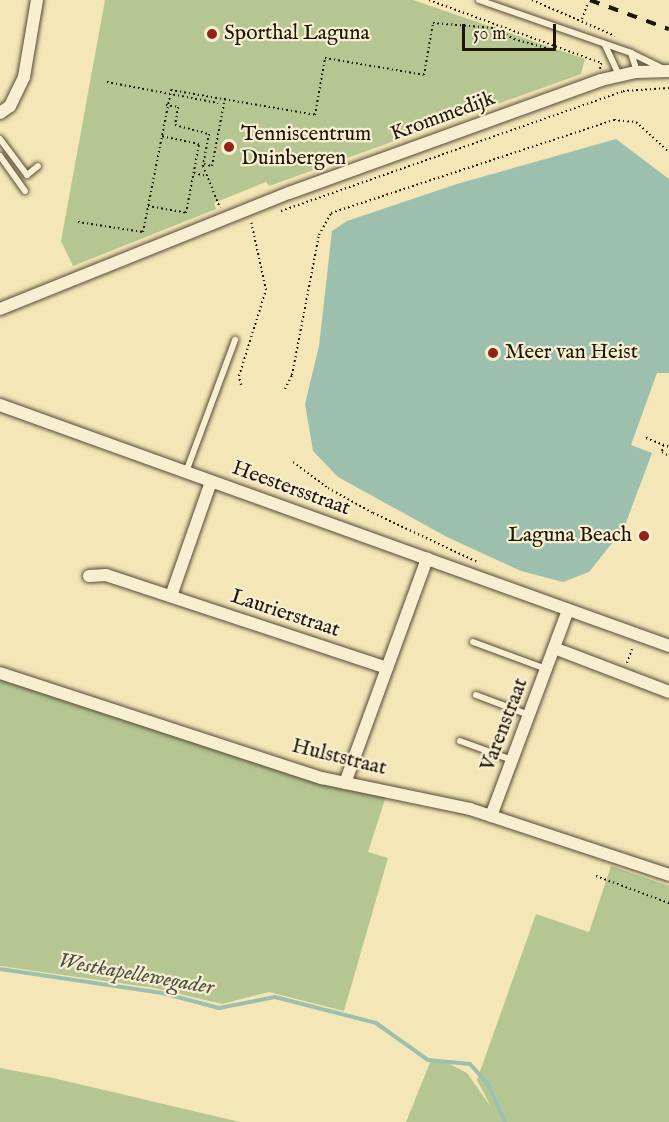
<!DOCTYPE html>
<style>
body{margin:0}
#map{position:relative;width:669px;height:1122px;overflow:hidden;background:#f4e6b7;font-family:"IM FELL English",serif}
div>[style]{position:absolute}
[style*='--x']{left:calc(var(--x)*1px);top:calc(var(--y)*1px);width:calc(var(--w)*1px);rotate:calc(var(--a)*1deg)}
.green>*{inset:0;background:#b6c693}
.water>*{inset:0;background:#9cc0ad}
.stream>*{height:4px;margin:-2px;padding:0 2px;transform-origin:2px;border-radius:2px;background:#9cc0ad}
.path>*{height:2px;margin-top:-1px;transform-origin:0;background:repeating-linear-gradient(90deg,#1e150c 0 1.5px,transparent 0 4.5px)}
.roads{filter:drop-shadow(0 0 2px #544937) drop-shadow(0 0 2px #544937)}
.lane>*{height:6px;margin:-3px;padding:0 3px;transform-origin:3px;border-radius:3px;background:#f8efd0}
.street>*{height:12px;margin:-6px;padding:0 6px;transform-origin:6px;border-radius:6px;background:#f8efd0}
.rail>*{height:4px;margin-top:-2px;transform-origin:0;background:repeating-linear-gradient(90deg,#1e150c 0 10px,transparent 0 20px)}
.dots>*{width:16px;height:16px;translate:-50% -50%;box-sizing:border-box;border:3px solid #f8efd0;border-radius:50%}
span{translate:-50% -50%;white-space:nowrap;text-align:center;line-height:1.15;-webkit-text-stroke:4.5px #f8efd0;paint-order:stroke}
.poi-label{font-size:21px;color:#1e150c}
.left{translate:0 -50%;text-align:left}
.right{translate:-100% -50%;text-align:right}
.street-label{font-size:21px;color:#1e150c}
.water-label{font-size:22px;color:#4a5144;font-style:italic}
.scale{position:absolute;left:462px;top:24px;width:94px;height:27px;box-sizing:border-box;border:3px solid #1e150c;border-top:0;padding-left:8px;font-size:18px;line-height:21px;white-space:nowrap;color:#1e150c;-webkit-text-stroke:4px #f8efd0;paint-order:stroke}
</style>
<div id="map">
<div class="green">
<i style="clip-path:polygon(105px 0,413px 0,585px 59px,581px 74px,269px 186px,266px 182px,214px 203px,216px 209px,73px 266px,61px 241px)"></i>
<i style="clip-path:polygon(0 679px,346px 790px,386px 796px,368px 852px,388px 858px,344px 1011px,269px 992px,222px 1004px,154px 988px,0 966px)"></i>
<i style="clip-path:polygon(611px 866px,669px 886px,669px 1122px,406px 1122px,431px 1060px,440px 1059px,467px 1073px,491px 1107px,477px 1080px,536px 914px,589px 932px)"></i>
<i style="clip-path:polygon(0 1068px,53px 1078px,240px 1122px,0 1122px)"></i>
</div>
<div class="water">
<i style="clip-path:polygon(616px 139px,669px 179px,669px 373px,657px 373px,631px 445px,652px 453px,624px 528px,589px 572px,563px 582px,521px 571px,447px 537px,338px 477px,313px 451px,305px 404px,319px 346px,332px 231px,347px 221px,457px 184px)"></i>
</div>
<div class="stream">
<i style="--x:0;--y:969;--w:164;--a:8.4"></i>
<i style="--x:162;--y:993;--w:59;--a:14.7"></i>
<i style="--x:219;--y:1008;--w:57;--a:-11.1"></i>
<i style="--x:275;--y:997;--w:104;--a:14.4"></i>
<i style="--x:376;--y:1023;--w:64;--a:35.4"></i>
<i style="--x:428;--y:1060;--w:42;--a:5.4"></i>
<i style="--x:470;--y:1064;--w:27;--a:48"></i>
<i style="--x:488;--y:1084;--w:42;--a:65.9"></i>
</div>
<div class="path">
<i style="--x:429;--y:0;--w:183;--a:20.1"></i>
<i style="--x:601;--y:63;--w:6;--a:99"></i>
<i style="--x:532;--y:0;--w:90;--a:23.4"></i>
<i style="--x:582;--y:19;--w:15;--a:-70"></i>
<i style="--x:107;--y:82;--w:113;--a:10.7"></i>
<i style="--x:166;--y:105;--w:12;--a:9"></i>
<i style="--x:178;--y:107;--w:18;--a:99"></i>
<i style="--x:175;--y:125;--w:35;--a:15"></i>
<i style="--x:209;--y:134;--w:33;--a:101"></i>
<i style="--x:203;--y:166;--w:45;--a:68"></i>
<i style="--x:204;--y:164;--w:8;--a:14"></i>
<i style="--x:212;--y:166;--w:69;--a:-79.2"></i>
<i style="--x:194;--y:173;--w:13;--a:13"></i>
<i style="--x:148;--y:206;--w:39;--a:10"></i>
<i style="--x:186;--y:213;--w:70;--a:-79.3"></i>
<i style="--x:199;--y:144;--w:40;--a:-168"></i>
<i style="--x:281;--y:211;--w:362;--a:-19.3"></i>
<i style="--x:623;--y:91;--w:46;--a:-3.7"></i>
<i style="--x:78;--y:222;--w:66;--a:8.7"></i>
<i style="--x:143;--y:232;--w:145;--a:-78.8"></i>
<i style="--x:171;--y:90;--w:146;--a:9.8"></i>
<i style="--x:315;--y:115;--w:58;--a:-80"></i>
<i style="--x:325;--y:58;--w:100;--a:9.7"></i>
<i style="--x:424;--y:75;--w:53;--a:-80.2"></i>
<i style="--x:433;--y:23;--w:61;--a:4.7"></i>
<i style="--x:494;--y:28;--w:23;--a:29"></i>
<i style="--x:514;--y:39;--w:45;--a:15.6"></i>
<i style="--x:241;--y:385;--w:9;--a:-103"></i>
<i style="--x:239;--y:376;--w:90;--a:-72.6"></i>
<i style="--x:266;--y:290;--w:71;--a:-102.3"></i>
<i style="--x:285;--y:389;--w:16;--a:-63"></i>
<i style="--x:292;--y:375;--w:143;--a:-79.1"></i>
<i style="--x:319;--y:235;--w:25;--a:-61"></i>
<i style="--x:331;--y:213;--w:298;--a:-18.2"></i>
<i style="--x:614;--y:120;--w:22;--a:5"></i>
<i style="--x:636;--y:122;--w:45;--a:42.3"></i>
<i style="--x:646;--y:438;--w:25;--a:21"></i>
<i style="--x:663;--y:445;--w:7;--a:98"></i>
<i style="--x:662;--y:452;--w:8;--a:30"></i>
<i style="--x:293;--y:462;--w:44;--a:36.6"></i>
<i style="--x:328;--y:488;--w:51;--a:29.1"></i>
<i style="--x:373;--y:513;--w:115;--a:25.2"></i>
<i style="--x:627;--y:663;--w:18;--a:-71"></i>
<i style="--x:596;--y:876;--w:78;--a:20.3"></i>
</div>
<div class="roads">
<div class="lane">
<i style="--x:479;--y:0;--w:161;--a:19.2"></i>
<i style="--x:631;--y:53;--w:37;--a:26"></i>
<i style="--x:605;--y:45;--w:33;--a:65"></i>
<i style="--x:631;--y:53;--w:20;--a:72"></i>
<i style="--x:0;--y:139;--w:45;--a:53.1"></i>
<i style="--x:27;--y:175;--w:14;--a:-39"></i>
<i style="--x:0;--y:156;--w:43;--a:54.5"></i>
<i style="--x:186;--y:472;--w:141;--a:-69.6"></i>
<i style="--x:473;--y:642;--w:78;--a:20.3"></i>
<i style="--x:476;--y:695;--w:57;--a:20.7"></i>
<i style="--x:460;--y:741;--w:55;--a:20.1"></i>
</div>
<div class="street">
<i style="--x:0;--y:113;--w:12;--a:-35"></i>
<i style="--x:10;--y:106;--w:32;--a:-64"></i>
<i style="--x:24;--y:77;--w:78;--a:-80.4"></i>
<i style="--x:0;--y:309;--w:311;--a:-21.9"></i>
<i style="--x:289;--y:193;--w:332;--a:-19.9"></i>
<i style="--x:601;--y:80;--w:37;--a:-13"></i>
<i style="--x:637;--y:72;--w:32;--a:-2"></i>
<i style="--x:0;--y:405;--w:711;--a:19.81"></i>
<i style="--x:89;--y:576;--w:17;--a:-3"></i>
<i style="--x:106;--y:575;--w:296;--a:18.3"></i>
<i style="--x:171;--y:596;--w:121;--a:-70.7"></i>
<i style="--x:554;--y:648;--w:123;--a:20.9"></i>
<i style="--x:0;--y:673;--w:339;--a:18.1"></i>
<i style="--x:322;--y:778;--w:151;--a:11.8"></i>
<i style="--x:470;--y:809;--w:210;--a:18.3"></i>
<i style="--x:345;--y:783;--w:239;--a:-69.9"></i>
<i style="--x:491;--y:816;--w:220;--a:-69.5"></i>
</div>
</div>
<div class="rail">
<i style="--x:590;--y:0;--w:84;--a:20.2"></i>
</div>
<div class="dots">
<i style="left:212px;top:34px;background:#8f2418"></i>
<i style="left:229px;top:147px;background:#8f2418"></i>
<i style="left:493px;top:353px;background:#8f2418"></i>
<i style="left:644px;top:536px;background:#8f2418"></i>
</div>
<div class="poi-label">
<span class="left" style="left:224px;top:34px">Sporthal Laguna</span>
<span class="left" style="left:241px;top:147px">Tenniscentrum<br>Duinbergen</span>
<span class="left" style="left:505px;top:353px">Meer van Heist</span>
<span class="right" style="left:632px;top:536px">Laguna Beach</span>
</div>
<div class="street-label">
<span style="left:443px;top:117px;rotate:-20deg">Krommedijk</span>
<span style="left:291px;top:489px;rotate:20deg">Heestersstraat</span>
<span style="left:285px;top:614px;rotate:18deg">Laurierstraat</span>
<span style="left:505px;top:725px;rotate:-69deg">Varenstraat</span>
<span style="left:339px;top:758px;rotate:14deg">Hulststraat</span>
</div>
<div class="water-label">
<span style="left:136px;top:975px;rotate:10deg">Westkapellewegader</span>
</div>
<div class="scale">50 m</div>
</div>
